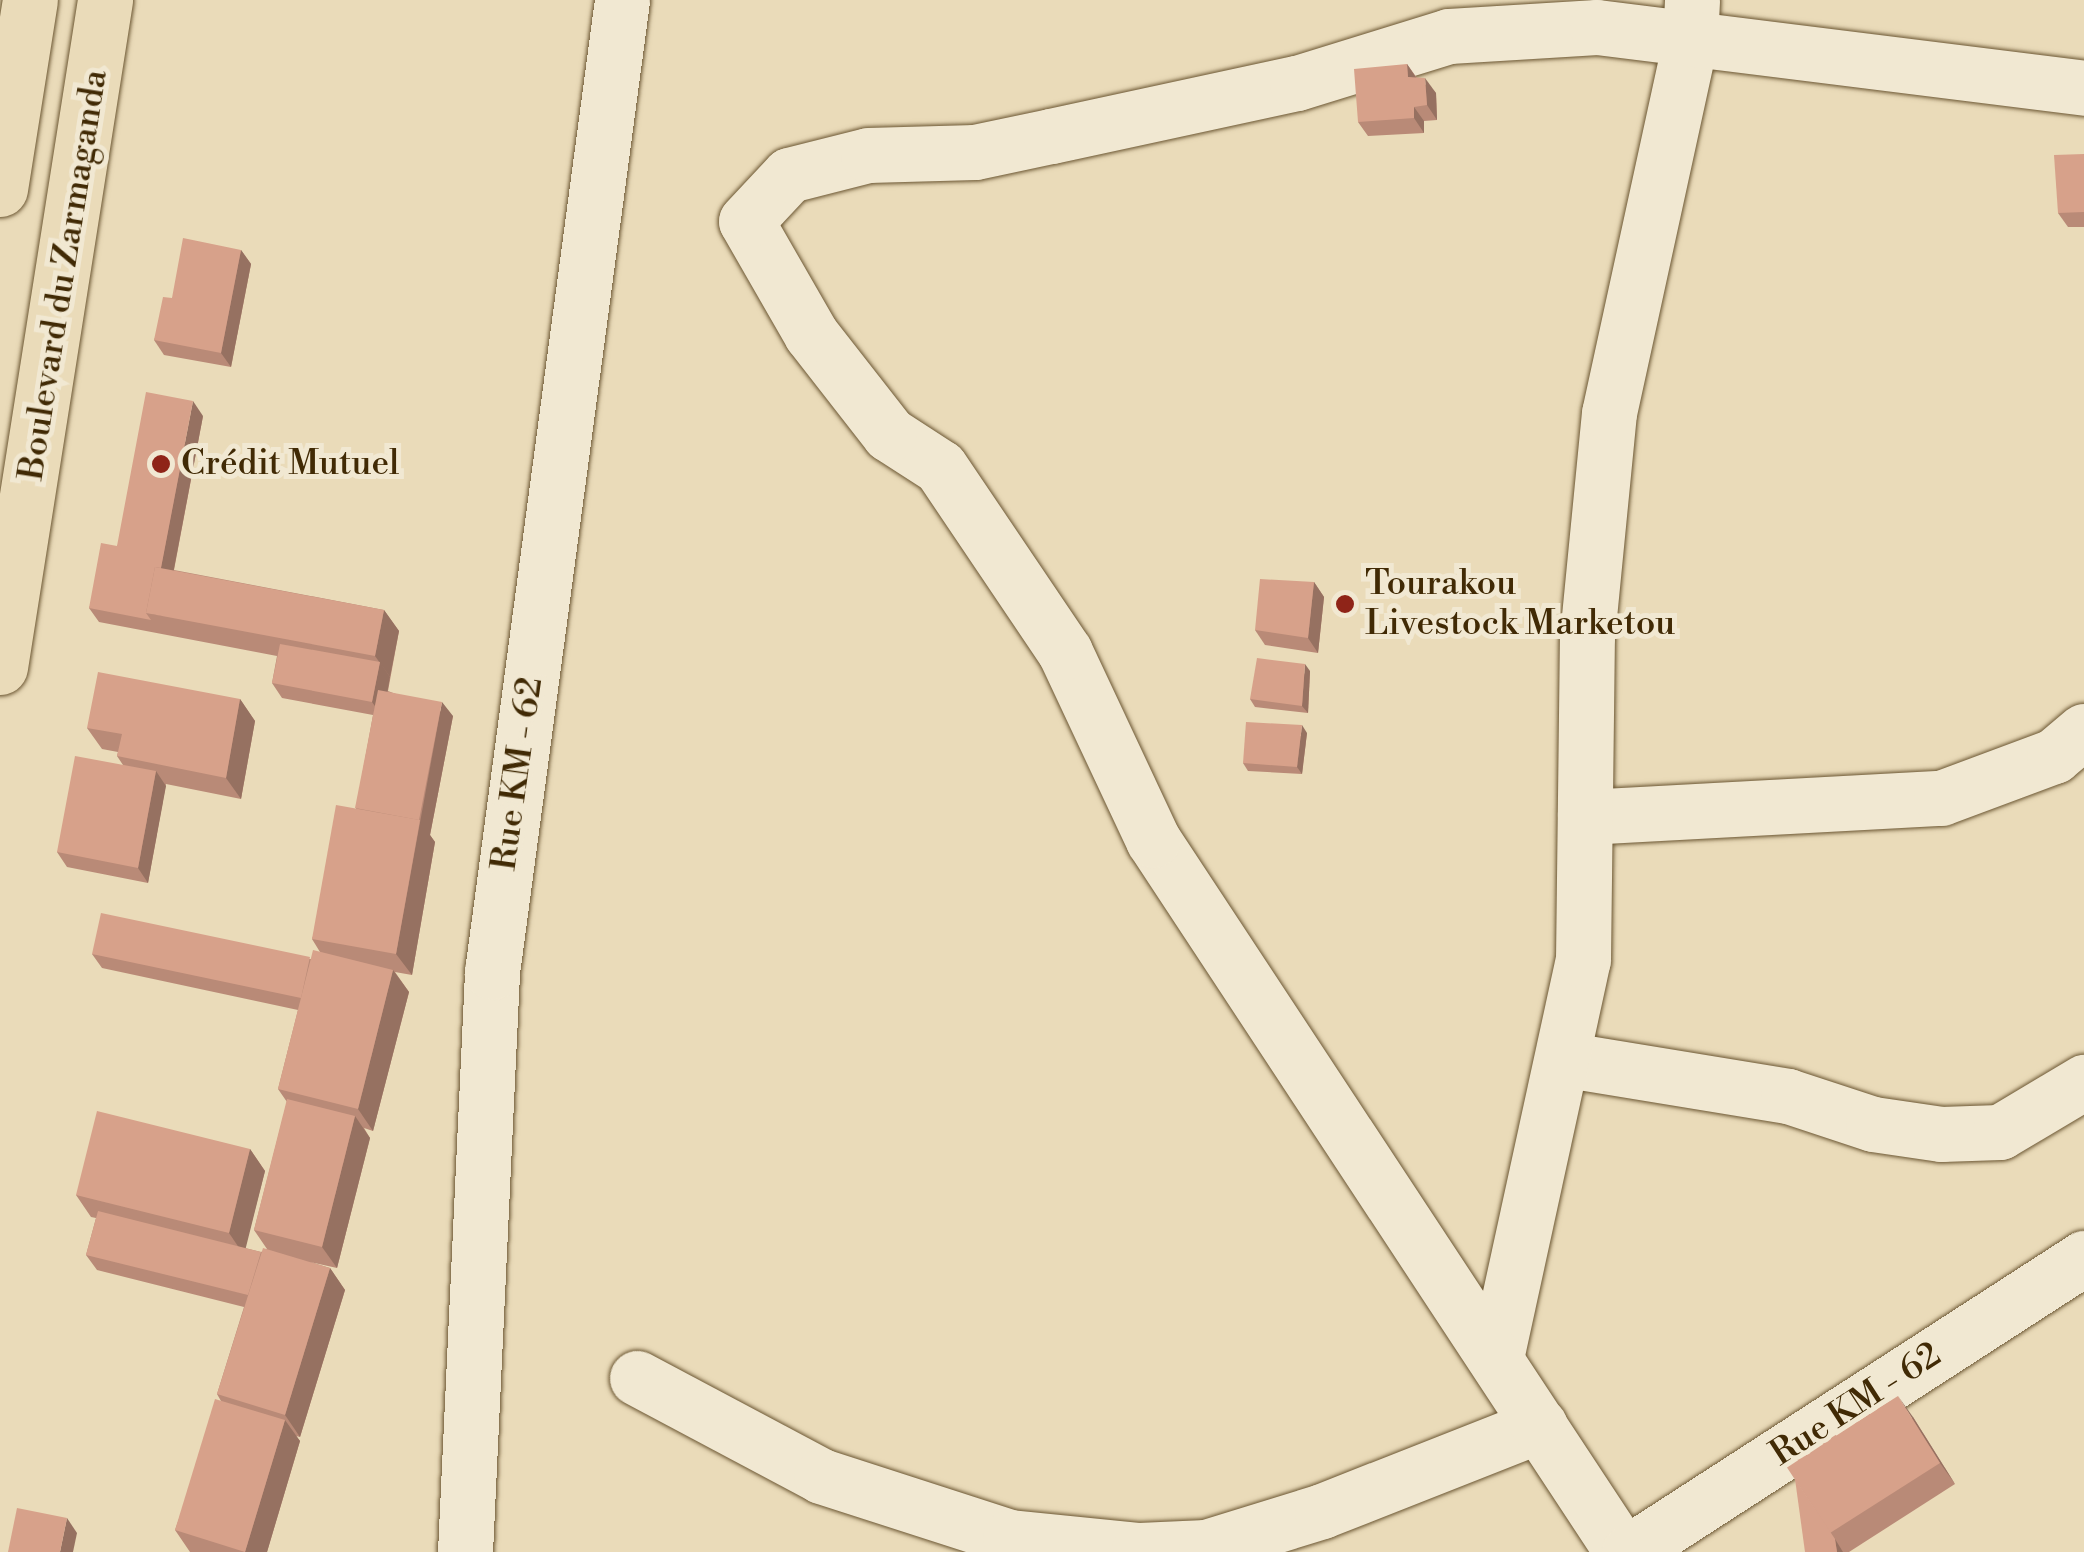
<!DOCTYPE html>
<meta charset="utf-8">
<style>
body{margin:0}
#map{position:relative;width:2084px;height:1552px;overflow:hidden;background:#eadbb9;font-family:"Libre Bodoni",serif}
div>[style]{position:absolute}
[style*='--x']{left:calc(var(--x)*1px);top:calc(var(--y)*1px);width:calc(var(--w)*1px);rotate:calc(var(--a)*1deg)}
.roads{filter:drop-shadow(0 0 2px #6b5632) drop-shadow(0 0 2px #6b5632)}
.minor>*{height:55px;margin:-27.5px;padding:0 27.5px;transform-origin:27.5px;border-radius:27.5px;background:#f1e8d2}
.major>*{height:55px;margin:-27.5px;padding:0 27.5px;transform-origin:27.5px;border-radius:27.5px;background:#eadbb9}
.wall>*{inset:0;background:#b98a77}
.shaded-wall>*{inset:0;background:#967161}
.building>*{inset:0;background:#d7a18a}
.dots>*{width:28px;height:28px;translate:-50% -50%;box-sizing:border-box;border:5px solid #f1e8d2;border-radius:50%}
span{translate:-50% -50%;white-space:nowrap;text-align:center;line-height:1.15;-webkit-text-stroke:10px #f1e8d2;paint-order:stroke}
.street-label{font-size:35px;color:#412a05}
.poi-label{font-size:35px;color:#412a05}
.left{translate:0 -50%;text-align:left}
</style>
<div id="map">
<div class="roads">
<div class="minor">
<i style="--x:1585;--y:817;--w:357;--a:-3.1"></i>
<i style="--x:1941;--y:798;--w:121;--a:-20.4"></i>
<i style="--x:2054;--y:756;--w:39;--a:-40"></i>
<i style="--x:1562;--y:1059;--w:229;--a:9.3"></i>
<i style="--x:1788;--y:1096;--w:89;--a:18.2"></i>
<i style="--x:1873;--y:1124;--w:69;--a:8.4"></i>
<i style="--x:1941;--y:1134;--w:59;--a:-1.9"></i>
<i style="--x:2000;--y:1132;--w:98;--a:-30.8"></i>
<i style="--x:1496;--y:1358;--w:407;--a:-77.7"></i>
<i style="--x:1583;--y:960;--w:323;--a:-89.3"></i>
<i style="--x:1587;--y:637;--w:225;--a:-84.4"></i>
<i style="--x:1609;--y:413;--w:382;--a:-77.7"></i>
<i style="--x:1690;--y:40;--w:40;--a:-87.1"></i>
<i style="--x:637;--y:1378;--w:208;--a:28"></i>
<i style="--x:821;--y:1476;--w:199;--a:17.9"></i>
<i style="--x:1010;--y:1537;--w:130;--a:5.8"></i>
<i style="--x:1139;--y:1550;--w:67;--a:-2.6"></i>
<i style="--x:1206;--y:1547;--w:121;--a:-17.2"></i>
<i style="--x:1322;--y:1511;--w:234;--a:-21.5"></i>
<i style="--x:465;--y:1552;--w:581;--a:-87.33"></i>
<i style="--x:492;--y:972;--w:981;--a:-82.38"></i>
<i style="--x:1622;--y:1552;--w:853;--a:-123.37"></i>
<i style="--x:1153;--y:840;--w:208;--a:-115.1"></i>
<i style="--x:1065;--y:652;--w:223;--a:-124"></i>
<i style="--x:940;--y:467;--w:61;--a:-147.1"></i>
<i style="--x:889;--y:434;--w:127;--a:-128"></i>
<i style="--x:811;--y:334;--w:130;--a:-119.9"></i>
<i style="--x:746;--y:221;--w:63;--a:-46.9"></i>
<i style="--x:789;--y:175;--w:81;--a:-14.2"></i>
<i style="--x:868;--y:155;--w:107;--a:-1.6"></i>
<i style="--x:975;--y:152;--w:78;--a:-11.9"></i>
<i style="--x:1051;--y:136;--w:252;--a:-12.2"></i>
<i style="--x:1297;--y:83;--w:159;--a:-17.2"></i>
<i style="--x:1449;--y:36;--w:148;--a:-3.5"></i>
<i style="--x:1597;--y:27;--w:491;--a:7.1"></i>
<i style="--x:1629;--y:1552;--w:542;--a:-32.87"></i>
</div>
<div class="major">
<i style="--x:0;--y:189;--w:191;--a:-81"></i>
<i style="--x:0;--y:667;--w:675;--a:-81.05"></i>
</div>
</div>
<div class="wall">
<i style="clip-path:polygon(1407px 64px,1417px 78px,1436px 93px,1437px 120px,1424px 121px,1424px 133px,1368px 136px,1358px 122px)"></i>
<i style="clip-path:polygon(2084px 154px,2084px 227px,2068px 227px,2058px 213px)"></i>
<i style="clip-path:polygon(241px 250px,251px 264px,231px 367px,164px 355px,154px 340px,172px 298px)"></i>
<i style="clip-path:polygon(203px 416px,174px 570px,384px 610px,399px 631px,388px 691px,453px 716px,430px 835px,435px 842px,412px 975px,395px 972px,409px 992px,373px 1131px,364px 1128px,370px 1138px,337px 1268px,310px 1262px,330px 1268px,345px 1290px,300px 1437px,296px 1436px,300px 1441px,267px 1552px,190px 1552px,175px 1530px,221px 1401px,217px 1394px,244px 1307px,97px 1270px,86px 1255px,96px 1218px,91px 1217px,76px 1195px,250px 1149px,265px 1171px,245px 1248px,261px 1252px,267px 1249px,254px 1230px,287px 1102px,278px 1089px,298px 1010px,102px 968px,92px 954px,311px 959px,320px 952px,312px 939px,356px 809px,373px 715px,282px 698px,272px 683px,277px 656px,99px 622px,89px 608px,117px 546px)"></i>
<i style="clip-path:polygon(1314px 582px,1324px 597px,1318px 653px,1265px 645px,1255px 630px)"></i>
<i style="clip-path:polygon(1310px 671px,1308px 713px,1255px 707px,1250px 699px)"></i>
<i style="clip-path:polygon(240px 699px,255px 721px,241px 799px,166px 784px,148px 883px,67px 867px,57px 852px,123px 765px,117px 756px,118px 752px,102px 749px,87px 728px)"></i>
<i style="clip-path:polygon(1307px 733px,1302px 774px,1248px 771px,1243px 763px)"></i>
<i style="clip-path:polygon(1913px 1417px,1955px 1484px,1849px 1552px,1805px 1552px)"></i>
</div>
<div class="shaded-wall">
<i style="clip-path:polygon(1407px 64px,1417px 79px,1408px 77px)"></i>
<i style="clip-path:polygon(1425px 78px,1436px 93px,1437px 120px,1427px 105px)"></i>
<i style="clip-path:polygon(1414px 107px,1424px 121px,1424px 133px,1414px 118px)"></i>
<i style="clip-path:polygon(241px 250px,251px 264px,231px 367px,221px 353px)"></i>
<i style="clip-path:polygon(193px 401px,203px 416px,165px 616px,152px 614px)"></i>
<i style="clip-path:polygon(1314px 582px,1324px 597px,1318px 653px,1308px 638px)"></i>
<i style="clip-path:polygon(384px 610px,399px 631px,390px 677px,375px 656px)"></i>
<i style="clip-path:polygon(380px 662px,390px 677px,383px 717px,372px 702px)"></i>
<i style="clip-path:polygon(1305px 664px,1310px 671px,1308px 713px,1302px 706px)"></i>
<i style="clip-path:polygon(240px 699px,255px 721px,241px 799px,226px 778px)"></i>
<i style="clip-path:polygon(442px 702px,453px 716px,430px 835px,435px 842px,412px 975px,396px 954px)"></i>
<i style="clip-path:polygon(1302px 725px,1307px 733px,1302px 774px,1297px 767px)"></i>
<i style="clip-path:polygon(156px 771px,166px 786px,148px 883px,138px 868px)"></i>
<i style="clip-path:polygon(393px 970px,409px 992px,373px 1131px,358px 1109px)"></i>
<i style="clip-path:polygon(355px 1116px,370px 1138px,337px 1268px,322px 1247px)"></i>
<i style="clip-path:polygon(250px 1149px,265px 1171px,244px 1255px,229px 1233px)"></i>
<i style="clip-path:polygon(330px 1268px,345px 1290px,300px 1437px,285px 1415px)"></i>
<i style="clip-path:polygon(1898px 1396px,1913px 1417px,1955px 1484px,1940px 1463px)"></i>
<i style="clip-path:polygon(285px 1420px,300px 1441px,267px 1552px,245px 1552px)"></i>
<i style="clip-path:polygon(67px 1518px,77px 1533px,73px 1552px,60px 1552px)"></i>
<i style="clip-path:polygon(1835px 1539px,1843px 1552px,1837px 1552px)"></i>
</div>
<div class="building">
<i style="clip-path:polygon(1407px 64px,1408px 77px,1425px 78px,1427px 105px,1414px 107px,1414px 118px,1358px 122px,1354px 69px)"></i>
<i style="clip-path:polygon(2084px 154px,2084px 212px,2058px 213px,2054px 155px)"></i>
<i style="clip-path:polygon(183px 238px,241px 250px,221px 353px,154px 340px,163px 297px,172px 298px)"></i>
<i style="clip-path:polygon(146px 392px,193px 401px,161px 568px,155px 567px,146px 613px,151px 620px,89px 608px,101px 543px,117px 546px)"></i>
<i style="clip-path:polygon(155px 567px,384px 610px,375px 656px,146px 613px)"></i>
<i style="clip-path:polygon(1260px 579px,1314px 582px,1308px 638px,1255px 630px)"></i>
<i style="clip-path:polygon(280px 644px,380px 662px,372px 702px,272px 683px)"></i>
<i style="clip-path:polygon(1257px 658px,1305px 664px,1302px 706px,1250px 699px)"></i>
<i style="clip-path:polygon(98px 672px,240px 699px,226px 778px,117px 756px,122px 734px,87px 728px)"></i>
<i style="clip-path:polygon(378px 690px,442px 702px,419px 820px,355px 808px)"></i>
<i style="clip-path:polygon(1246px 722px,1302px 725px,1297px 767px,1243px 763px)"></i>
<i style="clip-path:polygon(75px 756px,156px 771px,138px 868px,57px 852px)"></i>
<i style="clip-path:polygon(336px 805px,420px 820px,396px 954px,312px 939px)"></i>
<i style="clip-path:polygon(101px 913px,310px 957px,301px 998px,92px 954px)"></i>
<i style="clip-path:polygon(313px 950px,393px 970px,358px 1109px,278px 1089px)"></i>
<i style="clip-path:polygon(287px 1099px,355px 1116px,322px 1247px,254px 1230px)"></i>
<i style="clip-path:polygon(97px 1111px,250px 1149px,229px 1233px,76px 1195px)"></i>
<i style="clip-path:polygon(98px 1211px,261px 1252px,248px 1295px,86px 1255px)"></i>
<i style="clip-path:polygon(263px 1248px,330px 1268px,285px 1415px,217px 1394px)"></i>
<i style="clip-path:polygon(1898px 1396px,1940px 1463px,1830px 1533px,1786px 1466px)"></i>
<i style="clip-path:polygon(215px 1399px,285px 1420px,245px 1552px,175px 1530px)"></i>
<i style="clip-path:polygon(1795px 1479px,1835px 1539px,1837px 1552px,1805px 1552px)"></i>
<i style="clip-path:polygon(17px 1508px,67px 1518px,60px 1552px,8px 1552px)"></i>
</div>
<div class="dots">
<i style="left:161px;top:464px;background:#8f2418"></i>
<i style="left:1345px;top:604px;background:#8f2418"></i>
</div>
<div class="street-label">
<span style="left:64px;top:275px;rotate:-81deg">Boulevard du Zarmaganda</span>
<span style="left:518px;top:774px;rotate:-82deg">Rue KM - 62</span>
<span style="left:1856px;top:1405px;rotate:-33deg">Rue KM - 62</span>
</div>
<div class="poi-label">
<span class="left" style="left:181px;top:464px">Crédit Mutuel</span>
<span class="left" style="left:1365px;top:604px">Tourakou<br>Livestock Marketou</span>
</div>
</div>
